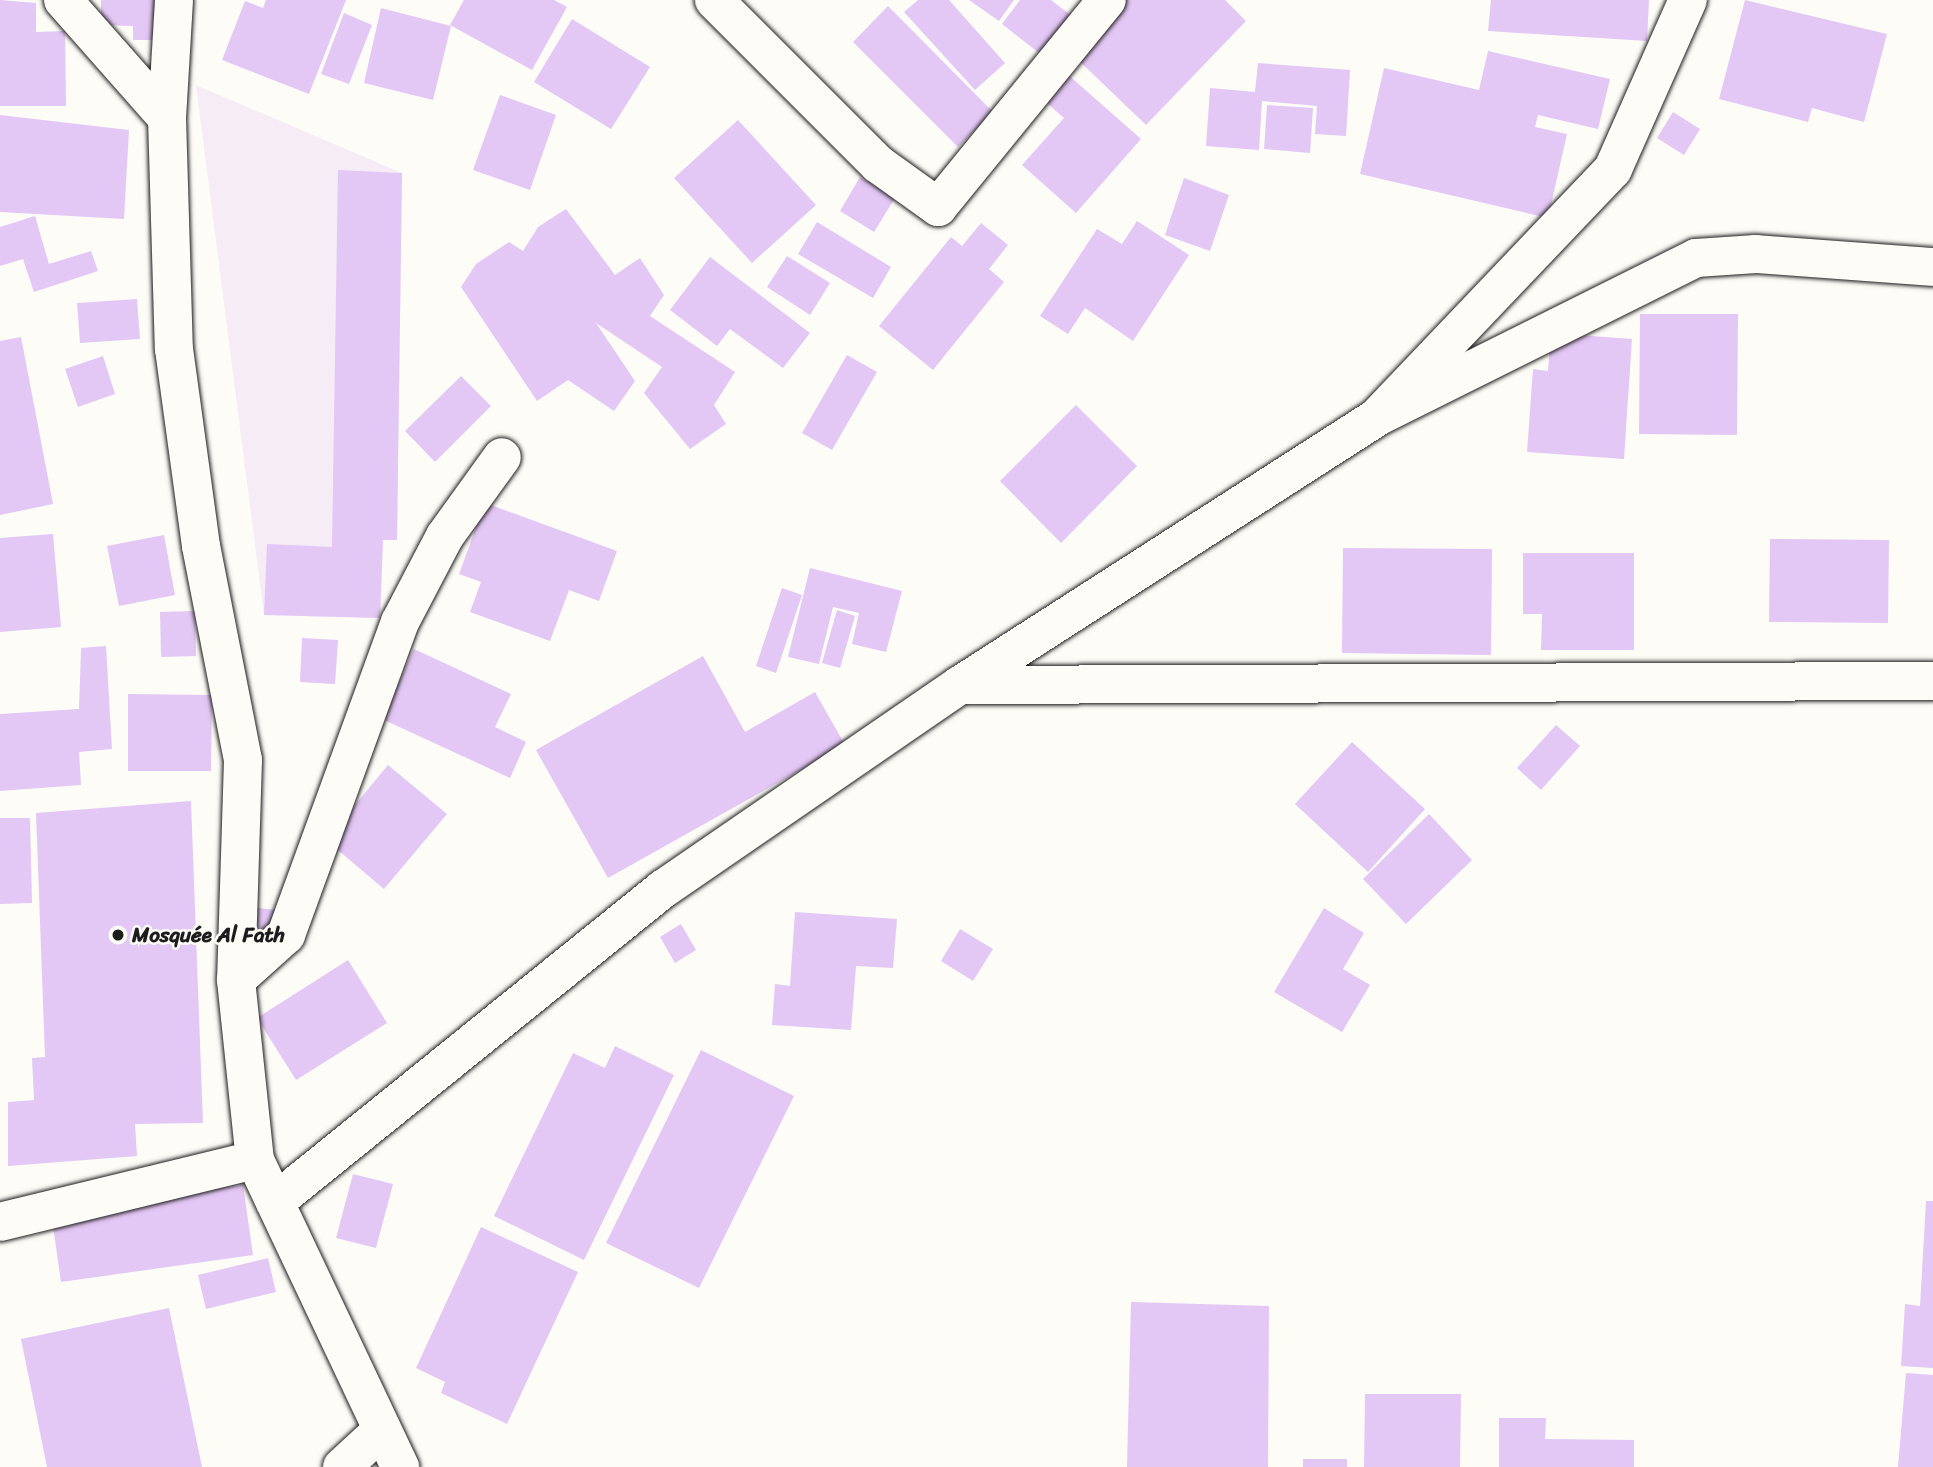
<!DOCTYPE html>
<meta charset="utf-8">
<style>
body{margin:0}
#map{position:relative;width:1933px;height:1467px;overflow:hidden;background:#fdfcf7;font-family:Sriracha,sans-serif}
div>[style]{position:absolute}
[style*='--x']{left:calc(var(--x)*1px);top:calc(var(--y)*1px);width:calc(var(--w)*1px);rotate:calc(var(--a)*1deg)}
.built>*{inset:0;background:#f5ecf6}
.building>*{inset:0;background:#e3c7f5}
.roads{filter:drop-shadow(0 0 2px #1c1c1c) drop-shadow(0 0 2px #1c1c1c)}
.street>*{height:38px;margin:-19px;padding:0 19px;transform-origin:19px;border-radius:19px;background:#fdfcf7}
.secondary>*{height:38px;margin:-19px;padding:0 19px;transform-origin:19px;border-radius:19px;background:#fdfcf7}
.dots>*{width:19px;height:19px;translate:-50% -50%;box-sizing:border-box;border:4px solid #fdfcf7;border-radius:50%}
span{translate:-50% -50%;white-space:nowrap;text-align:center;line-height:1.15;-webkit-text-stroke:5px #fdfcf7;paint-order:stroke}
.poi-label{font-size:21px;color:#1c1c1c;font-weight:700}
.left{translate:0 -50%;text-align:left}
</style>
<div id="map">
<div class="built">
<i style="clip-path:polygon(196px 85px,402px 173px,397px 540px,383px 540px,380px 618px,264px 615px)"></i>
</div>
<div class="building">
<i style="clip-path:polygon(0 0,36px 3px,36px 32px,65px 31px,66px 106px,0 106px)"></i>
<i style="clip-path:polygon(101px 0,168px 0,167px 40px,133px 40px,133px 26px,101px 25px)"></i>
<i style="clip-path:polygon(266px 0,346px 0,309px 94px,222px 60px,245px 1px,263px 8px)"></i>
<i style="clip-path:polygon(464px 0,554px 0,567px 7px,532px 70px,450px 25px)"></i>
<i style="clip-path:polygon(918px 0,949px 0,1005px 63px,975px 90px,904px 12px)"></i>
<i style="clip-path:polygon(969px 0,1014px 0,999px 21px)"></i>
<i style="clip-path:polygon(1020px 0,1051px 0,1082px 24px,1052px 63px,1002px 24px)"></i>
<i style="clip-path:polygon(1122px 0,1225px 0,1246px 21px,1146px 125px,1071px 53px)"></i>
<i style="clip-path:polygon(1491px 0,1649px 0,1647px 41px,1488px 31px)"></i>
<i style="clip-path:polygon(1745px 0,1887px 34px,1864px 122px,1812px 108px,1808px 122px,1719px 99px)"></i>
<i style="clip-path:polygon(888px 6px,993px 112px,958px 147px,853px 42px)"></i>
<i style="clip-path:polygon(381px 8px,451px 26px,433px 100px,364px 83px)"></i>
<i style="clip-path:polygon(344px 13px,372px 25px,349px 84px,321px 74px)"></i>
<i style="clip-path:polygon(572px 19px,650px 67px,611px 129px,534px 82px)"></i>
<i style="clip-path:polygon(1488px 51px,1610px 79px,1598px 129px,1538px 115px,1535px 127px,1567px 134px,1548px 218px,1360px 174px,1384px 68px,1479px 90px)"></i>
<i style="clip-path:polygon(1258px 63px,1350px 70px,1346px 136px,1315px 134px,1317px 106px,1262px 101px,1259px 150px,1206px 146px,1210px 88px,1255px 92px)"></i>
<i style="clip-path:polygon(1065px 72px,1141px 139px,1076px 213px,1022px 165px,1064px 118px,1041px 98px)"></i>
<i style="clip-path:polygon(500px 95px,556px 115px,530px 190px,473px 170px)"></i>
<i style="clip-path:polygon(1267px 105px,1313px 108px,1310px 153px,1264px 149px)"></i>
<i style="clip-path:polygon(1673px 112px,1700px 129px,1684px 155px,1657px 138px)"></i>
<i style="clip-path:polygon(0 115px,129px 130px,124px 219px,0 212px)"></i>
<i style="clip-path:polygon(738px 120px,816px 205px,752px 263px,674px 178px)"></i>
<i style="clip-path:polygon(338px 170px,402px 173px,397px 540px,383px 540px,380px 618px,264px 615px,267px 544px,332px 547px)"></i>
<i style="clip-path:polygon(860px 177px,895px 198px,874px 232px,840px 211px)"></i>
<i style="clip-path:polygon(1184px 178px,1229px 195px,1210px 251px,1165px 235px)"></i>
<i style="clip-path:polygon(566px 209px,615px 275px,640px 258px,664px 295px,650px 316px,735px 372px,714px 405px,726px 424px,690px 449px,644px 393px,662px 367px,596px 323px,635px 381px,614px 411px,568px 380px,537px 401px,461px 287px,476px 264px,509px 242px,523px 251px,538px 227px)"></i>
<i style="clip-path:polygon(35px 216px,49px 264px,91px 251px,98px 271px,34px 292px,23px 259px,0 266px,0 227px)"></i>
<i style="clip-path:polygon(1137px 221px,1189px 255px,1133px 341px,1085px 308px,1068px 334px,1040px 316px,1097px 229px,1122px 244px)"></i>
<i style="clip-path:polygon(817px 222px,891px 267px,873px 298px,798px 254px)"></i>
<i style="clip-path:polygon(981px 223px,1008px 245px,989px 269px,1004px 282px,933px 370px,879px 326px,951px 237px,962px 246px)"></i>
<i style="clip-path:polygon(787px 256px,830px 283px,810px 315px,767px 287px)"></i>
<i style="clip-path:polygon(710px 257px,810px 333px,783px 368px,730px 329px,717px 346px,670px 310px)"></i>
<i style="clip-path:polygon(137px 299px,140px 339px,80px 343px,77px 303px)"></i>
<i style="clip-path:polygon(1640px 314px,1738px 314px,1737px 435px,1639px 434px)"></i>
<i style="clip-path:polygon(1551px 333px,1632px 339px,1624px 459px,1527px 452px,1533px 369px,1548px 371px)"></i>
<i style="clip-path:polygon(21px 337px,53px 504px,0 515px,0 341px)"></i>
<i style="clip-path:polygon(847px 355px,877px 372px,832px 450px,802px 433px)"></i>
<i style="clip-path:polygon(103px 356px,115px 394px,78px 407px,65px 369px)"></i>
<i style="clip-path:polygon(461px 376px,491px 406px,435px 462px,405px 431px)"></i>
<i style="clip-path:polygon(1076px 405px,1137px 466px,1061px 543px,1000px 481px)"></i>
<i style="clip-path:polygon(485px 503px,617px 551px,599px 601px,569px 590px,550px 641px,470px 612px,481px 582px,459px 574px)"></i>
<i style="clip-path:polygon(53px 534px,61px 627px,0 632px,0 538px)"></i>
<i style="clip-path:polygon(164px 535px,175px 595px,119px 606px,107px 546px)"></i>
<i style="clip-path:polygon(1770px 539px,1889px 540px,1888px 623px,1769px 622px)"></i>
<i style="clip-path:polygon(1343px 548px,1492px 549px,1491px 655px,1342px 653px)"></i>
<i style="clip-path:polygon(1523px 553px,1634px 553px,1634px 650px,1541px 650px,1542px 614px,1523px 614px)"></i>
<i style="clip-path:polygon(810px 568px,902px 591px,886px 652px,852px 644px,859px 613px,833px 607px,819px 664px,788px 657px)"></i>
<i style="clip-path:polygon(782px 588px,802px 595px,776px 673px,756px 666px)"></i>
<i style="clip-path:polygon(837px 610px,855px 616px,840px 668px,822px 663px)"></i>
<i style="clip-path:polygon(195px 611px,196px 656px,161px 657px,160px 612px)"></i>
<i style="clip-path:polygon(302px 638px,338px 640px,335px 684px,300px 682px)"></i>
<i style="clip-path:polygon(106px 646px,112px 749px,79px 752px,81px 785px,0 791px,0 714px,79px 709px,81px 648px)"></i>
<i style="clip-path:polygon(414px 649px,511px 694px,495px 727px,526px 742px,510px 778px,382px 719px)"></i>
<i style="clip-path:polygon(703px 656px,745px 732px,815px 692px,845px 745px,608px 878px,536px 750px)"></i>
<i style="clip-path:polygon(128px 694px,212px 695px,211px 771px,128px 771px)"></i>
<i style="clip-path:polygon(1556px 725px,1580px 746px,1541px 790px,1517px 768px)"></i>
<i style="clip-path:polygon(1352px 742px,1425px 809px,1368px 872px,1295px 804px)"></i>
<i style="clip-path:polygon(388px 765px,447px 814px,384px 889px,326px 840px)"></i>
<i style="clip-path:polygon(191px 801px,203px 1123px,135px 1124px,137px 1156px,8px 1166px,8px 1102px,34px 1100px,32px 1058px,45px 1057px,36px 813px)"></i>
<i style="clip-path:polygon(1429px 814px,1472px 860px,1406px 924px,1363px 879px)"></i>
<i style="clip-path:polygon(0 818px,30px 818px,32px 903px,0 904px)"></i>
<i style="clip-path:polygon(249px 907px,276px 910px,273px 942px,245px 938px)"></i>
<i style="clip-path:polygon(1324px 908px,1364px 933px,1343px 969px,1370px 985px,1342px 1032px,1274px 992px)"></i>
<i style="clip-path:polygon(795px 912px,897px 919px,893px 968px,856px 966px,851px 1030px,772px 1025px,775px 984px,790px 986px)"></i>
<i style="clip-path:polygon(681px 924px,696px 950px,675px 963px,660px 937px)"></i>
<i style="clip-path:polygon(960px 929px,993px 949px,973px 981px,941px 961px)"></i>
<i style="clip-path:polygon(348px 960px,387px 1023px,296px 1080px,257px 1018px)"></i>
<i style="clip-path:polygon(615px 1046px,674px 1075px,584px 1260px,494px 1216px,573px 1053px,605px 1068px)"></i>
<i style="clip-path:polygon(701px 1050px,794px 1096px,699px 1288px,606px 1243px)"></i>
<i style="clip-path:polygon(353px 1174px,393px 1184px,376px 1248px,336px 1238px)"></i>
<i style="clip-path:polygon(243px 1185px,253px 1255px,61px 1282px,51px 1212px)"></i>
<i style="clip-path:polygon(1926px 1201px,1933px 1201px,1933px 1368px,1901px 1366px,1905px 1304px,1920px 1306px)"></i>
<i style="clip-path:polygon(481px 1227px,578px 1272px,507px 1424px,441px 1393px,445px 1382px,416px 1368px)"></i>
<i style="clip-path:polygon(268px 1258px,276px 1292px,206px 1309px,198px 1275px)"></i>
<i style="clip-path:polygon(1131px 1302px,1269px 1306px,1268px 1467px,1127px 1467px)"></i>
<i style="clip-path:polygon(169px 1308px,202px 1467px,47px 1467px,21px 1339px)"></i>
<i style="clip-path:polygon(1906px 1373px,1933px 1375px,1933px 1467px,1898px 1467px)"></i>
<i style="clip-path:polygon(1365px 1394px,1461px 1394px,1460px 1467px,1364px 1467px)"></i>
<i style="clip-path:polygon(1499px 1418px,1546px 1418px,1545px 1439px,1634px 1440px,1634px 1467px,1499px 1467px)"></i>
<i style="clip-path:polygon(1303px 1459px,1347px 1459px,1347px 1467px,1303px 1467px)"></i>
</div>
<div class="roads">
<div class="street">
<i style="--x:63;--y:0;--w:157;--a:48.6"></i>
<i style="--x:714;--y:0;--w:232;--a:45"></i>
<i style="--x:878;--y:164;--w:74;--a:35.6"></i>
<i style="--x:938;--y:207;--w:267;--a:-50.8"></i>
<i style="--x:1381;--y:415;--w:352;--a:-26.5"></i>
<i style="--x:1696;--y:258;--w:60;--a:-3.8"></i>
<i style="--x:1756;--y:254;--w:177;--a:4.2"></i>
<i style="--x:960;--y:685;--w:973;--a:-0.24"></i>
<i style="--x:236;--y:980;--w:67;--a:-42"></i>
<i style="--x:286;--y:935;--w:333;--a:-70"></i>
<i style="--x:400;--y:622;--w:97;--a:-62.4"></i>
<i style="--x:445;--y:536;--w:97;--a:-54.2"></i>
<i style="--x:0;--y:1222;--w:262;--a:-13.7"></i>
<i style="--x:342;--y:1467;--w:53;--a:-42.7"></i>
</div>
<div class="secondary">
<i style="--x:174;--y:0;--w:118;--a:93.4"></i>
<i style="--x:167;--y:118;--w:231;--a:88.3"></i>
<i style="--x:174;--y:349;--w:199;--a:82.2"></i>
<i style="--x:201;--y:546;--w:218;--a:78.9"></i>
<i style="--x:243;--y:760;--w:220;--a:91.8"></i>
<i style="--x:236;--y:980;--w:181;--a:84"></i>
<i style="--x:255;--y:1160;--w:340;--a:64.7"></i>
<i style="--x:275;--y:1202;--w:499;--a:-38.9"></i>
<i style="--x:663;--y:889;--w:360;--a:-34.5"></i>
<i style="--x:960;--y:685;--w:496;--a:-32.7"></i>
<i style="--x:1377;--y:417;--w:342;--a:-46.4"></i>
<i style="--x:1613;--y:169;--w:185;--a:-66.1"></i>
</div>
</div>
<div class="dots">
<i style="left:118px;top:935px;background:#1c1c1c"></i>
</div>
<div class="poi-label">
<span class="left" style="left:132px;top:935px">Mosquée Al Fath</span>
</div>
</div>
